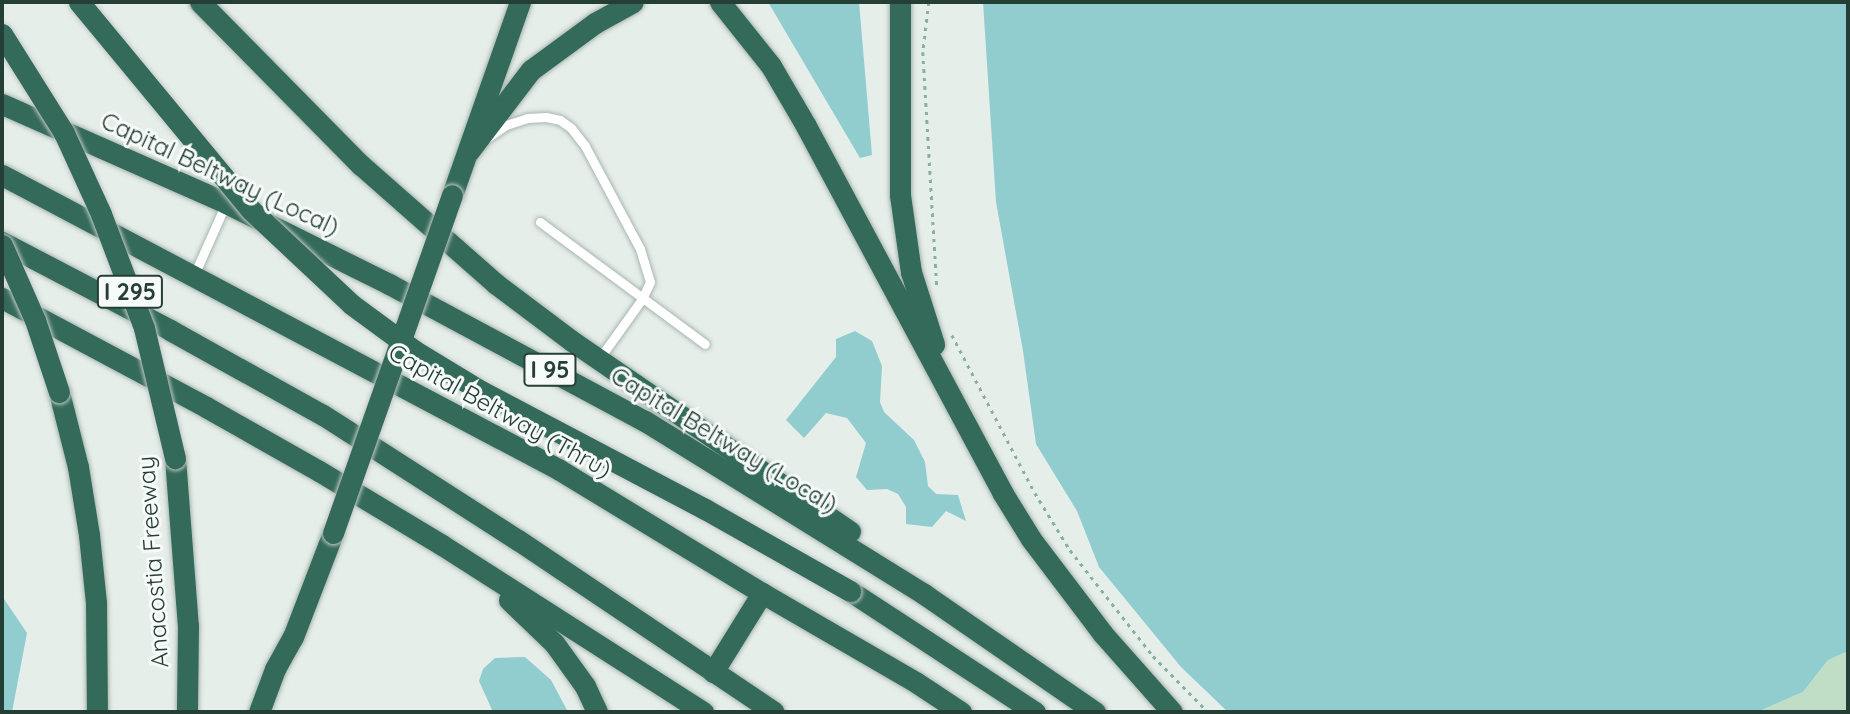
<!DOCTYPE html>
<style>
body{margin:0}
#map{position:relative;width:1850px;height:714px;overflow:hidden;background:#e6eeea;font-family:Quicksand,sans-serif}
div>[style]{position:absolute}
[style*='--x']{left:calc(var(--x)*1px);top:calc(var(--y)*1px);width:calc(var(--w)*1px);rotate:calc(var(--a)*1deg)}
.green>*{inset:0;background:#c0dec5}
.water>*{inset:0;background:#91cccf}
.path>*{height:2.5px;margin-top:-1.25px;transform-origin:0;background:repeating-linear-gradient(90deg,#88b09f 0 3.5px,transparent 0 8.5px)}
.roads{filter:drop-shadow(0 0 2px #a8b6b0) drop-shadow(0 0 2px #a8b6b0)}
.service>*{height:9px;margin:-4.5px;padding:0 4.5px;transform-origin:4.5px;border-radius:4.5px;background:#fff}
.motorway>*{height:21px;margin:-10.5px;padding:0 10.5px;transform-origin:10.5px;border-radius:10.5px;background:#336a59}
.bridges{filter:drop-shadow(0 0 2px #c2c9c7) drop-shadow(0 0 2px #c2c9c7)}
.motorway-bridge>*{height:21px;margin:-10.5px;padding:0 10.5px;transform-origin:10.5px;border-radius:10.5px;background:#336a59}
span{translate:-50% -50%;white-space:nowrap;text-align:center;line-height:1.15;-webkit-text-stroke:6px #f6faf8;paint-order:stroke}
.shield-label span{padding:2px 5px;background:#f6faf8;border:2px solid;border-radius:5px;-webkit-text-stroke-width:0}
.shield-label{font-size:23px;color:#253f36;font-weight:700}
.street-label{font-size:24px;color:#253f36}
.frame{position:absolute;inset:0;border:4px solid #253f36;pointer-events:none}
</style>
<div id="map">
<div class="green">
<i style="clip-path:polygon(1848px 651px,1848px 712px,1757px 712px,1803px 692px,1828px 660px)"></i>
</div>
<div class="water">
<i style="clip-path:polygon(768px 2px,859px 2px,872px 155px,860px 158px)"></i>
<i style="clip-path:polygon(983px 2px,1848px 2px,1848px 651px,1828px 660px,1803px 692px,1757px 712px,1228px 712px,1181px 667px,1099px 567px,1077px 511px,1036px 444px,1023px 351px,996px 202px)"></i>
<i style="clip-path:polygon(855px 331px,872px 341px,882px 366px,880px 402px,884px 412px,914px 440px,925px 462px,928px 486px,936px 494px,958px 495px,966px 521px,946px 511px,932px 527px,906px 524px,906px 507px,898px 494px,887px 489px,867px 490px,856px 477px,866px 443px,847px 418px,826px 413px,804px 438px,786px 420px,836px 357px,836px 339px)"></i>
<i style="clip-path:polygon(2px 596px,27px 633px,12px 712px,2px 712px)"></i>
<i style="clip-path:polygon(525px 657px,551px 680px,568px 712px,493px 712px,479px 681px,483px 669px,495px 658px)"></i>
</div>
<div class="path">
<i style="--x:929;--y:2;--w:50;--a:96.8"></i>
<i style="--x:923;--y:52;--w:236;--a:86.6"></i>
<i style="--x:952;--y:335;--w:178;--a:62.3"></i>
<i style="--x:1035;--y:493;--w:67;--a:58.4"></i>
<i style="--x:1070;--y:550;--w:135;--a:51.9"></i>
<i style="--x:1153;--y:656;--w:78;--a:45.5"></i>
</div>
<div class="roads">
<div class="service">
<i style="--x:487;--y:138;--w:23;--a:-34"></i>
<i style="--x:506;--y:125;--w:22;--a:-18"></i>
<i style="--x:527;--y:118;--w:19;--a:-3"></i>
<i style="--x:546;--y:117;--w:14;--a:12"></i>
<i style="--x:560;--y:120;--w:14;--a:36"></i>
<i style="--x:571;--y:128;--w:23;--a:52"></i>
<i style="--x:585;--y:146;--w:117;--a:61.9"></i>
<i style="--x:640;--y:249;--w:34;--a:73"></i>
<i style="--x:650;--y:282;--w:19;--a:115"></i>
<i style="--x:642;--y:299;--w:74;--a:125.6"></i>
<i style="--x:540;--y:222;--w:205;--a:36.5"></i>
<i style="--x:194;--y:275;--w:79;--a:-66"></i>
</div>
<div class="motorway">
<i style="--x:200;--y:2;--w:229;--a:45.4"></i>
<i style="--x:361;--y:165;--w:180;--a:41.4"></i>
<i style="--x:496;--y:284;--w:95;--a:36.9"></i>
<i style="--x:572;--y:341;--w:337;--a:34.4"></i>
<i style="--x:720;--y:2;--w:82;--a:51.4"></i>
<i style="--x:771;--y:66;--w:69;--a:59.7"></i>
<i style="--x:806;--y:126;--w:415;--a:61.8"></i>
<i style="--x:1002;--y:492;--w:55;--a:58.3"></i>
<i style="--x:1031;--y:539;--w:119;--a:52.8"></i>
<i style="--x:1103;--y:634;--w:104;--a:48.5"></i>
<i style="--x:900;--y:2;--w:193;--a:90"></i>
<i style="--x:900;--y:195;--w:78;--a:81.9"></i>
<i style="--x:911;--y:272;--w:76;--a:72.3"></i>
<i style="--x:2;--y:104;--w:245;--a:23.8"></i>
<i style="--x:226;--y:203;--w:182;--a:26.4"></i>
<i style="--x:389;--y:284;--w:290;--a:28.2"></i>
<i style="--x:645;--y:421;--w:328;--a:31.8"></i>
<i style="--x:924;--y:594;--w:208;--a:34.6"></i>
<i style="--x:469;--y:151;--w:102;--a:-52.6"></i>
<i style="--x:531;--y:70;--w:79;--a:-36.3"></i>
<i style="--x:595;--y:23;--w:43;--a:-28.9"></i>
<i style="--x:2;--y:175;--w:629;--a:27.87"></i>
<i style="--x:558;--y:469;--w:239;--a:31.3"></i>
<i style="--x:762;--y:593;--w:179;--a:30.1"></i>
<i style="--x:917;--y:683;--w:53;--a:33.4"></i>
<i style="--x:452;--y:195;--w:205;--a:-70.6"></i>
<i style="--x:2;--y:242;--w:190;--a:27.6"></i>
<i style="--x:170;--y:330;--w:175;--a:29.1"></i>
<i style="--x:323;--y:415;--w:232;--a:32.7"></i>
<i style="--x:518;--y:540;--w:308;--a:33.9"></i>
<i style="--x:2;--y:298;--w:231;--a:28.1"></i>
<i style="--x:206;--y:407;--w:130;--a:29.5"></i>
<i style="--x:319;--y:471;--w:144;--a:31"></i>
<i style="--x:442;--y:545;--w:310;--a:32.6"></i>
<i style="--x:59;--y:392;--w:77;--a:75.8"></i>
<i style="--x:78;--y:467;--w:69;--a:80.8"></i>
<i style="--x:89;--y:535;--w:68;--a:84.1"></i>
<i style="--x:96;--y:603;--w:109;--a:89.5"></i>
<i style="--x:175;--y:458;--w:169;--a:85.6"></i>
<i style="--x:188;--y:626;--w:86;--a:90.7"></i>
<i style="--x:850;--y:591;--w:221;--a:33.2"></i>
<i style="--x:509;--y:600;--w:62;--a:43.7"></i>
<i style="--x:554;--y:643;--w:53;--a:54.2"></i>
<i style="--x:585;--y:686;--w:29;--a:65"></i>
<i style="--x:713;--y:672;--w:93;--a:-58.2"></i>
<i style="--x:259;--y:712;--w:46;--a:-69.6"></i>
<i style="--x:275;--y:669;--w:37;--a:-61"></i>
<i style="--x:293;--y:637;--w:111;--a:-69"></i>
</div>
</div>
<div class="bridges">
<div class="motorway-bridge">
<i style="--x:79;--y:2;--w:268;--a:50.4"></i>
<i style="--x:250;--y:209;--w:139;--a:43.2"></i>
<i style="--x:351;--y:304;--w:79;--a:36.3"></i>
<i style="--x:415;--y:351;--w:77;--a:31.2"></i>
<i style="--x:481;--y:391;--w:253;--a:27.8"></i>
<i style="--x:705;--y:509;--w:167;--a:29.5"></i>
<i style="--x:2;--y:34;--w:117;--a:57.9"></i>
<i style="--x:64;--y:133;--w:89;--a:65.4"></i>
<i style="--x:101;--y:214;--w:122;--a:69.3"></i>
<i style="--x:144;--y:328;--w:134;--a:76.6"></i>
<i style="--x:2;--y:245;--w:82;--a:66.3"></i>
<i style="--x:35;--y:320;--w:76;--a:71.6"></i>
<i style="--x:333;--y:533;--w:358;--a:-70.6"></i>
</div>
</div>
<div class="shield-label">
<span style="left:130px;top:292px">I 295</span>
<span style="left:550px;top:370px">I 95</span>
</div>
<div class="street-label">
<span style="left:220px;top:174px;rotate:25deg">Capital Beltway (Local)</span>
<span style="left:500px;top:411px;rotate:29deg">Capital Beltway (Thru)</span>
<span style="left:724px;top:440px;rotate:31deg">Capital Beltway (Local)</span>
<span style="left:153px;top:562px;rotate:-94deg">Anacostia Freeway</span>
</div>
<div class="frame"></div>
</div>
